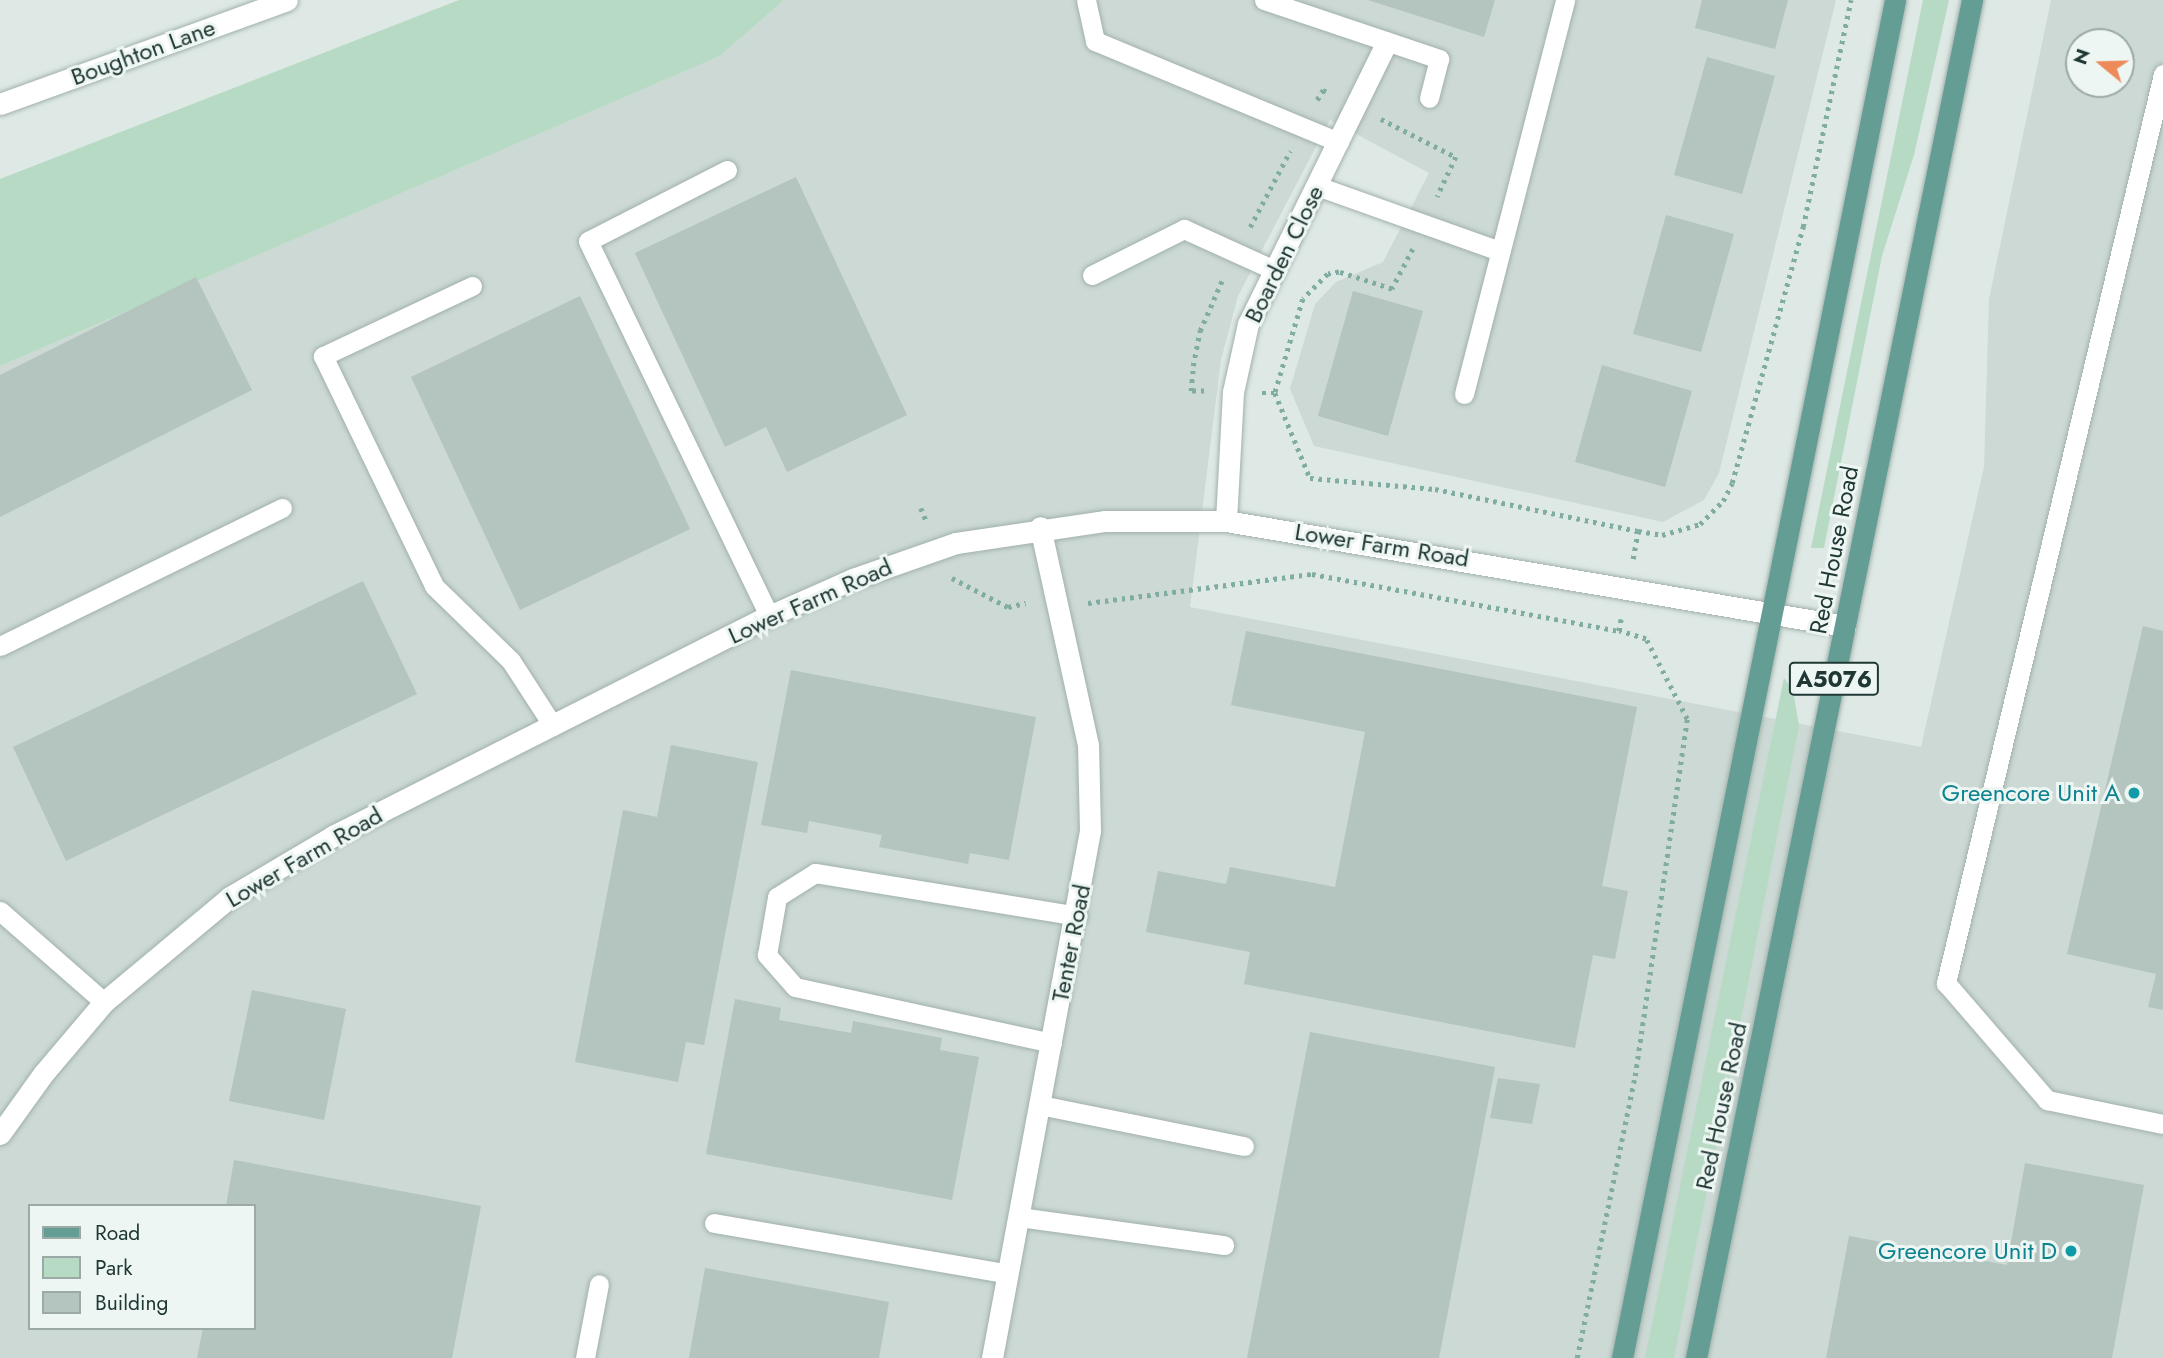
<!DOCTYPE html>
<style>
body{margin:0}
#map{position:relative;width:2163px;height:1358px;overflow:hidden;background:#dee9e5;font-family:Jost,sans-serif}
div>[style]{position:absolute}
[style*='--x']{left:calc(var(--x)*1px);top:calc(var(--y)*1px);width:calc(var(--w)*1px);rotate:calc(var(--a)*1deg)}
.built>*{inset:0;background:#ccd9d4}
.green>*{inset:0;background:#b7dac4}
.building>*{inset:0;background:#b4c4be}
.path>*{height:4.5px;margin-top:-2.25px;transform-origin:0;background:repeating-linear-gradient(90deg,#80aca2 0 3.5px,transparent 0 8.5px)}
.roads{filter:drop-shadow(0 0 2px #a1b0ac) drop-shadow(0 0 2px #a1b0ac)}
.lane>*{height:19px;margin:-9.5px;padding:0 9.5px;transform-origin:9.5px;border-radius:9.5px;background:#fff}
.street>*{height:21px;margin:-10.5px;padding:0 10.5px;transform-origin:10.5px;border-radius:10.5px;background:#fff}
.secondary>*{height:21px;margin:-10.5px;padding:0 10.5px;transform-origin:10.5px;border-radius:10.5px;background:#fff}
.primary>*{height:21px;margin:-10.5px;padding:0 10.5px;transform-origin:10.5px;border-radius:10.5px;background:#649d94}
.dots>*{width:19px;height:19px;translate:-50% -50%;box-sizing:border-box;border:4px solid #eef6f3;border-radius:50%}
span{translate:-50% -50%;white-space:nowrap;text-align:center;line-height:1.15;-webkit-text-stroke:6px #eef6f3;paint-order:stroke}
.shield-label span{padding:2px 5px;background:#eef6f3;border:2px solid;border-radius:5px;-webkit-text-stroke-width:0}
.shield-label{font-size:23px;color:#203834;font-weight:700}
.street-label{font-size:24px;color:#203834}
.culture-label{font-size:24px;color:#0d838f}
.right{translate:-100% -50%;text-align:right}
.legend{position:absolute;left:28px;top:1204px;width:228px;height:126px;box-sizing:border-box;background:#eef6f3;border:2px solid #9caaa7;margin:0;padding:9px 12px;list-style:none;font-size:21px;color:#203834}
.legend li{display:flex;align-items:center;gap:14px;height:35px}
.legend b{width:35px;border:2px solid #9caaa7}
.north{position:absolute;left:2065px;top:28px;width:70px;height:70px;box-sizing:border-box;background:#eef6f3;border:2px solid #9caaa7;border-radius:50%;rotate:289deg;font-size:19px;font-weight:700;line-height:28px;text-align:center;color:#203834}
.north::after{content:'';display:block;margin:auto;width:24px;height:32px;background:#ec8b59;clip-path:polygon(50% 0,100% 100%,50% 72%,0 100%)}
</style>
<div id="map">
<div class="built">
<i style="clip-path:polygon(evenodd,784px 0,1836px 0,1719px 473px,1704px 500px,1663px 522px,1314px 446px,1290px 389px,1315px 304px,1336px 282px,1383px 262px,1429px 173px,1330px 120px,1238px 296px,1221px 360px,1190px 607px,1921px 747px,1984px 467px,1989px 299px,2051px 0,2163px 0,2163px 1358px,0 1358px,0 366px,720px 56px,784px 0,2079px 42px,2121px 42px,2121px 84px,2079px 84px,2079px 42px,784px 0,30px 1206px,254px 1206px,254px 1328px,30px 1328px,30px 1206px)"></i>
</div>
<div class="green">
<i style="clip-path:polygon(459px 0,784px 0,720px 56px,0 366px,0 179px)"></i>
<i style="clip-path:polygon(1923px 0,1949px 0,1914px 155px,1882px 256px,1824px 548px,1811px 548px)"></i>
<i style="clip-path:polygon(1784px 678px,1793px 690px,1799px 726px,1674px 1358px,1645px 1358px)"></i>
</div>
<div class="building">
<i style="clip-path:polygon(1368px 0,1495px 0,1484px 37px)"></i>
<i style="clip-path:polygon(1702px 0,1788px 0,1775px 49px,1695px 28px)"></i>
<i style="clip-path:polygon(1707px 57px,1775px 76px,1742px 194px,1674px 175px)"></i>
<i style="clip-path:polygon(796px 177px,907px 415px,787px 472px,766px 427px,725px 447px,635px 253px)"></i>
<i style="clip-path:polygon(1666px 215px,1734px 234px,1701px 352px,1633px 334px)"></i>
<i style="clip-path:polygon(196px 277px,252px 390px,0 517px,0 375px)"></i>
<i style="clip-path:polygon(1353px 291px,1423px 311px,1388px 436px,1318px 416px)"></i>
<i style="clip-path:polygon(580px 296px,690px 529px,520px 610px,411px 377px)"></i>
<i style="clip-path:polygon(1602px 365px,1692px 391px,1665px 487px,1575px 462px)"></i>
<i style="clip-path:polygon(363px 581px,417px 694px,66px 861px,13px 747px)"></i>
<i style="clip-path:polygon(2143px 626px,2163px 631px,2163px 1010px,2148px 1007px,2156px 974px,2067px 954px)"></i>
<i style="clip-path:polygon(1246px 631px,1637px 707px,1602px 886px,1628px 891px,1615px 959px,1593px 955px,1575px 1048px,1244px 984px,1250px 952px,1146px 932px,1158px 871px,1226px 884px,1230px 867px,1335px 887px,1365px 732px,1231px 705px)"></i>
<i style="clip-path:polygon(791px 670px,1036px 717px,1009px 860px,970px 853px,968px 864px,879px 847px,882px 835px,809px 821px,807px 833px,761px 825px)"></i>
<i style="clip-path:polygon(671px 745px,758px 762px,704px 1045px,686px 1042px,678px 1082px,575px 1062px,623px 810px,657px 817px)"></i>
<i style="clip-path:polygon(252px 990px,346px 1009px,324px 1120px,229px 1101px)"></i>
<i style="clip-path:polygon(735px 999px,781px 1008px,779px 1020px,851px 1033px,853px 1021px,942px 1038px,940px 1050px,979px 1057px,952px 1200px,706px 1154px)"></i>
<i style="clip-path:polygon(1310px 1032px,1495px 1067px,1439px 1358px,1247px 1358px)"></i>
<i style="clip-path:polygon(1498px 1078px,1540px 1084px,1532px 1124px,1490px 1118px)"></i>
<i style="clip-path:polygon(234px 1160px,481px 1206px,452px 1358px,197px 1358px,203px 1328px,254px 1328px,254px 1206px,226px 1206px)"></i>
<i style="clip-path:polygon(2025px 1163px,2144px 1185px,2112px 1358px,1826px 1358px,1849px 1236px,2007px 1265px)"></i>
<i style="clip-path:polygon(705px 1268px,889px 1302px,879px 1358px,689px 1358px)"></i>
</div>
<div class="path">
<i style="--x:1317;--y:100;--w:12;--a:-59"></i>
<i style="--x:1323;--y:90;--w:7;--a:27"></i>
<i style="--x:1381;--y:119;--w:84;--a:26.9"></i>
<i style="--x:1456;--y:157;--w:44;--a:115.4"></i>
<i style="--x:1250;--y:227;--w:86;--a:-62.2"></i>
<i style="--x:1413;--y:249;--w:45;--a:117.7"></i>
<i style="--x:1392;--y:289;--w:56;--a:-162.2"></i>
<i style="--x:1339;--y:272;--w:11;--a:170"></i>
<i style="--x:1328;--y:274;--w:35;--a:135"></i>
<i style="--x:1303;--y:299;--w:98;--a:106.6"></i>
<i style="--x:1275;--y:393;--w:92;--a:67.6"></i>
<i style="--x:1310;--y:478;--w:125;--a:5"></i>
<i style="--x:1435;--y:489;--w:207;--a:11.7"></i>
<i style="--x:1204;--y:391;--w:13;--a:180"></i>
<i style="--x:1191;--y:391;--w:25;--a:-85"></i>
<i style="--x:1193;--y:366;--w:36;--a:-79"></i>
<i style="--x:1200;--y:331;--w:58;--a:-66.5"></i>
<i style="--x:1262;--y:393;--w:13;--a:0"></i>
<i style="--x:921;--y:508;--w:16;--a:68"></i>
<i style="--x:1633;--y:559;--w:28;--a:-80"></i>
<i style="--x:1638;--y:531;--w:24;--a:9"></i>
<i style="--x:1662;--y:535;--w:40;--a:-16"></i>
<i style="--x:1700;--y:524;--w:33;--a:-45"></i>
<i style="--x:1723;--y:501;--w:20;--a:-63"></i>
<i style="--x:1732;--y:483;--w:266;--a:-74.5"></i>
<i style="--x:1803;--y:227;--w:232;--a:-78.1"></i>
<i style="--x:952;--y:578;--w:63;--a:27.4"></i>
<i style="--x:1008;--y:607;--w:18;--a:-13"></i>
<i style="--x:1088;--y:603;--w:226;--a:-7.4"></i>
<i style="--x:1312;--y:574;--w:312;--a:10.5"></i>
<i style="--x:1577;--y:1358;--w:288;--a:-78.4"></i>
<i style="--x:1635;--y:1076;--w:361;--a:-81.7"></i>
<i style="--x:1687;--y:719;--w:90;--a:-117.1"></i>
<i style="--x:1646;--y:639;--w:28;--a:-163"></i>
<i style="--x:1619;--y:631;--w:12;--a:-81"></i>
</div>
<div class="roads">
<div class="lane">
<i style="--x:1086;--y:0;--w:42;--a:77.6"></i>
<i style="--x:1095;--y:41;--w:264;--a:22.5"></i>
<i style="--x:1264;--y:0;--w:185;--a:18.6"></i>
<i style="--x:1439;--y:59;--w:40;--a:104.4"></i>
<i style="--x:2163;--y:74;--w:935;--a:103.43"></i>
<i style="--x:1946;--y:983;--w:155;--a:49.2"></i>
<i style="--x:2047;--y:1100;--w:118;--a:11.7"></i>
<i style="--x:727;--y:170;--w:156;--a:152.9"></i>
<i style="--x:588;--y:241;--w:416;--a:64.2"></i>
<i style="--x:1317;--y:186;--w:191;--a:19.6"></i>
<i style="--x:1092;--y:275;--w:103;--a:-26.6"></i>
<i style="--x:1184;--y:229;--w:97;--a:24.4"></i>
<i style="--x:472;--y:286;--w:165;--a:154.8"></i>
<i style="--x:323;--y:356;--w:255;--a:64.2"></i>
<i style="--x:434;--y:586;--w:107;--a:44.2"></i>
<i style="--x:511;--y:661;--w:77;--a:57.1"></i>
<i style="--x:1464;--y:394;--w:407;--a:-75.6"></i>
<i style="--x:0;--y:646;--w:314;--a:-26.1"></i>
<i style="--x:0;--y:911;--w:138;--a:41.2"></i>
<i style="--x:1052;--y:1043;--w:263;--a:-167.7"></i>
<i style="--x:795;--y:987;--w:43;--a:-131.2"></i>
<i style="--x:767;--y:955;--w:59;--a:-80.2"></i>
<i style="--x:777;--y:897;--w:45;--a:-32.3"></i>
<i style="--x:815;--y:873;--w:266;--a:9.3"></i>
<i style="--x:1040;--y:1105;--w:208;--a:11.4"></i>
<i style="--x:1019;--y:1217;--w:207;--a:7.8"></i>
<i style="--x:714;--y:1223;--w:298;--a:9.8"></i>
<i style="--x:585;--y:1358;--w:75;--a:-79.3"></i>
</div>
<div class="street">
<i style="--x:1226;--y:521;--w:129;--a:-86.9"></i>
<i style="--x:1233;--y:392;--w:70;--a:-77.6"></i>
<i style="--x:1248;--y:324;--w:314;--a:-63.8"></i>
<i style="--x:0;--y:1134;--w:74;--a:-54.4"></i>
<i style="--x:43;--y:1074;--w:94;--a:-49.7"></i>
<i style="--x:104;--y:1002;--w:164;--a:-39.8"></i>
<i style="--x:230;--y:897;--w:120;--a:-30.6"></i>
<i style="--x:333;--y:836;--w:488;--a:-26.8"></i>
<i style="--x:769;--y:616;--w:92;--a:-23.8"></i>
<i style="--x:853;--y:579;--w:109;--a:-19.3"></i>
<i style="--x:956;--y:543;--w:151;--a:-8.4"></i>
<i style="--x:1105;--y:521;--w:121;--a:0"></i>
<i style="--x:1226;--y:521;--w:628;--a:9.63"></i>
<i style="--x:992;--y:1358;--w:536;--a:-79.47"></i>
<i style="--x:1090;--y:831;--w:86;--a:-91.3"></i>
<i style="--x:1088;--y:745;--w:223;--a:-102.4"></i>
</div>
<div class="secondary">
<i style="--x:0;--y:104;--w:305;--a:-19.9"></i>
</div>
<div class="primary">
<i style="--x:1622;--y:1358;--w:1385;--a:-78.63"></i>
<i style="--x:1696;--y:1358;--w:1386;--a:-78.51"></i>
</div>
</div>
<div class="dots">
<i style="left:2134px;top:793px;background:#0f9aa8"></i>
<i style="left:2071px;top:1251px;background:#0f9aa8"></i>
</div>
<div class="shield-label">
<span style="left:1834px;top:679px">A5076</span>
</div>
<div class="street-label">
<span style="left:143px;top:52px;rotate:-20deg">Boughton Lane</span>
<span style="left:1284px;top:254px;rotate:-64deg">Boarden Close</span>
<span style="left:1382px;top:545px;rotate:9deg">Lower Farm Road</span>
<span style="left:1834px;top:550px;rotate:-79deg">Red House Road</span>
<span style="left:810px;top:601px;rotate:-24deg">Lower Farm Road</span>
<span style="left:304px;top:857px;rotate:-30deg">Lower Farm Road</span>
<span style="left:1071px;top:943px;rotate:-79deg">Tenter Road</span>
<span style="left:1721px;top:1106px;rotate:-78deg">Red House Road</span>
</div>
<div class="culture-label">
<span class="right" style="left:2120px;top:793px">Greencore Unit A</span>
<span class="right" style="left:2057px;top:1251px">Greencore Unit D</span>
</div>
<ul class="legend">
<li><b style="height:9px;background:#649d94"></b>Road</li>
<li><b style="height:19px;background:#b7dac4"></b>Park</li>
<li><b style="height:19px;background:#b4c4be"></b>Building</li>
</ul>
<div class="north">N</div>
</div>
